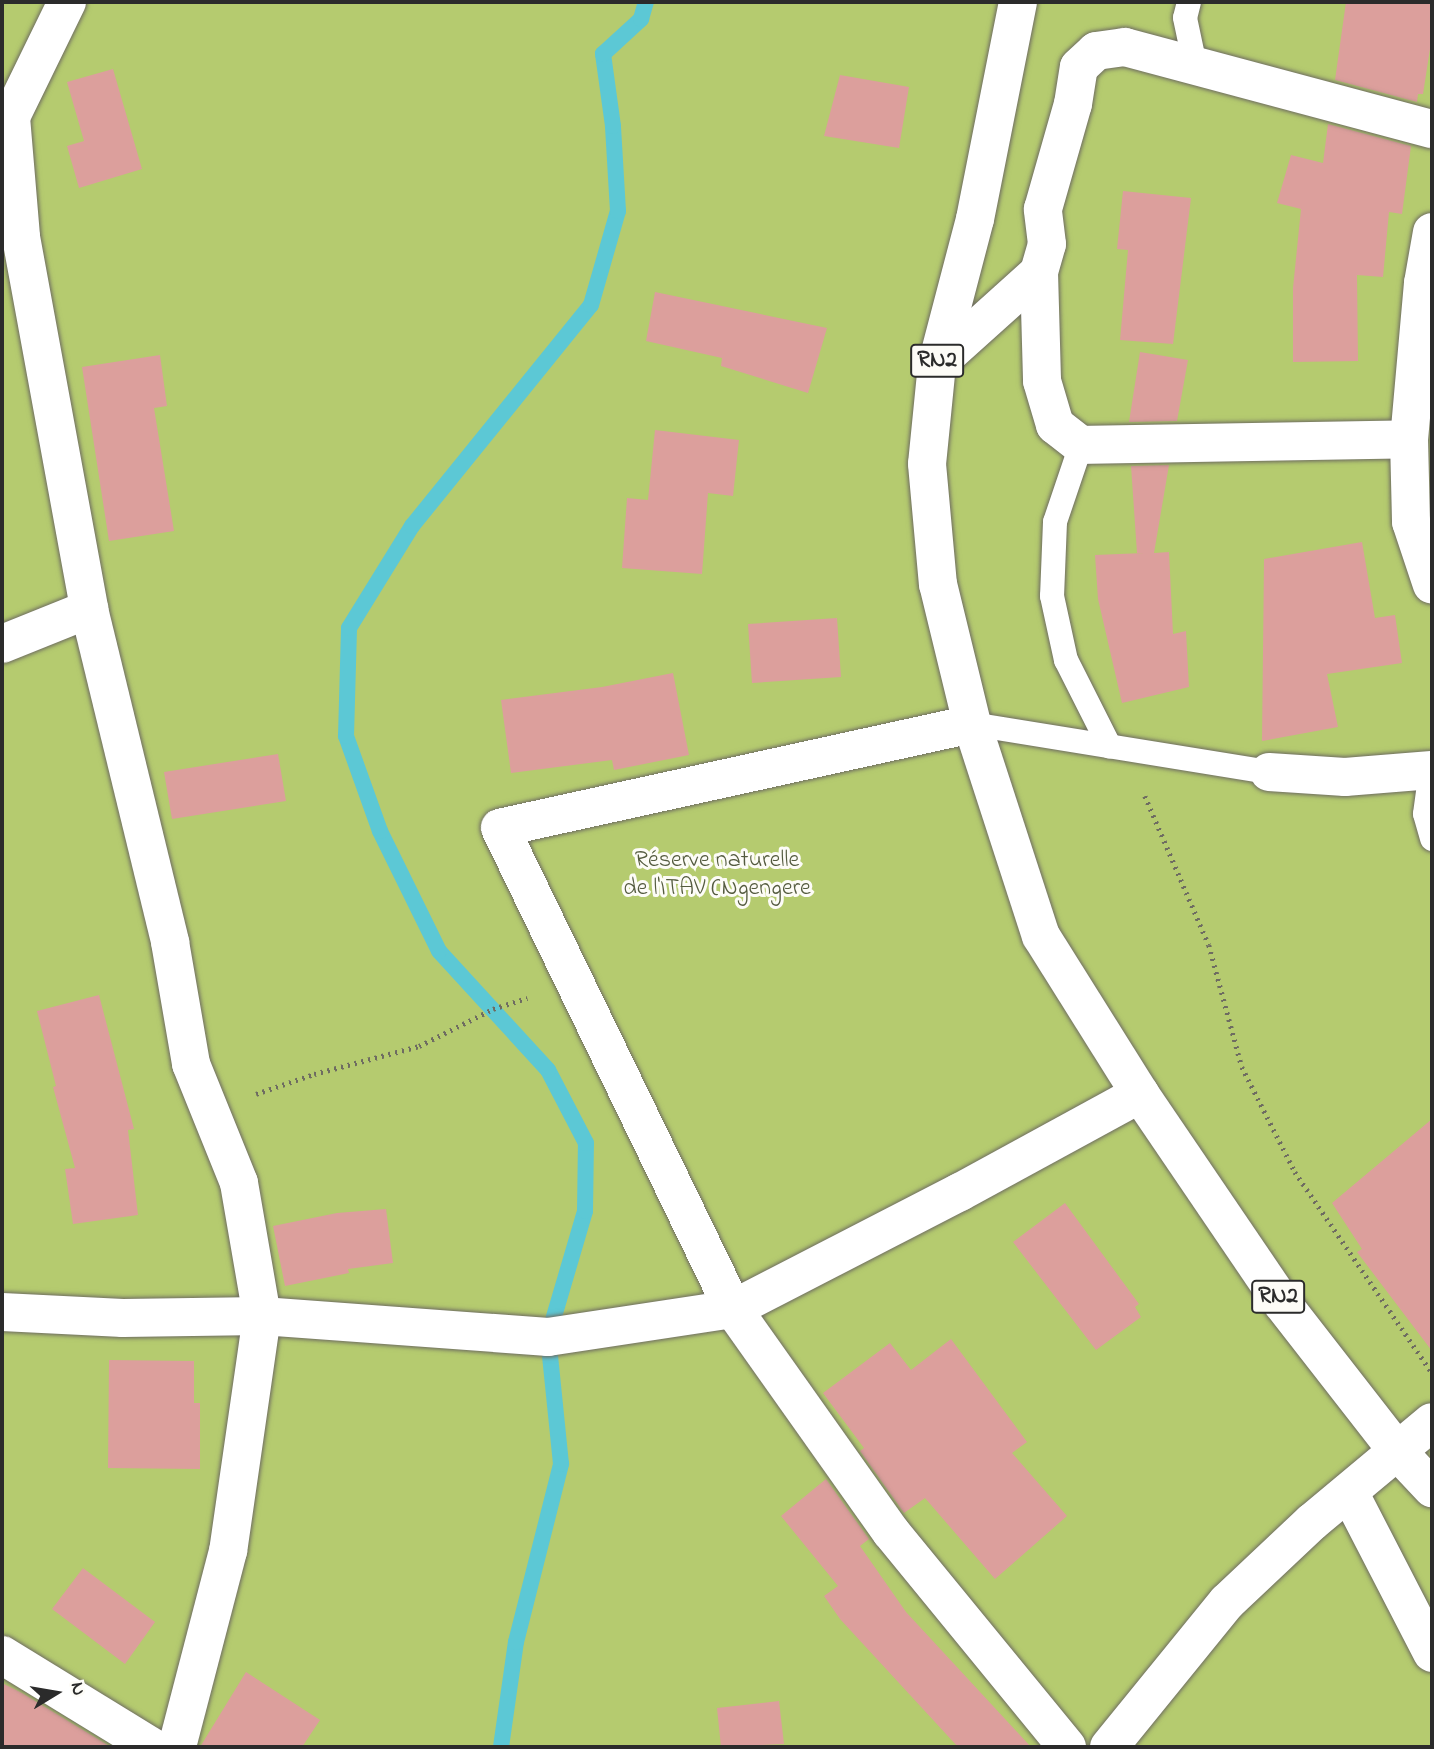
<!DOCTYPE html>
<meta charset="utf-8">
<style>
body{margin:0}
#map{position:relative;width:1434px;height:1749px;overflow:hidden;background:#eae4c5;font-family:"Indie Flower",sans-serif}
div>[style]{position:absolute}
[style*='--x']{left:calc(var(--x)*1px);top:calc(var(--y)*1px);width:calc(var(--w)*1px);rotate:calc(var(--a)*1deg)}
.green>*{inset:0;background:#b5cb6f}
.stream>*{height:16px;margin:-8px;padding:0 8px;transform-origin:8px;border-radius:8px;background:#5cc8d5}
.building>*{inset:0;background:#dc9f9c}
.path>*{height:4.5px;margin-top:-2.25px;transform-origin:0;background:repeating-linear-gradient(90deg,#6e6c61 0 2px,transparent 0 7px)}
.roads{filter:drop-shadow(0 0 2px #6e6c61) drop-shadow(0 0 2px #6e6c61)}
.lane>*{height:24px;margin:-12px;padding:0 12px;transform-origin:12px;border-radius:12px;background:#fff}
.street>*{height:38px;margin:-19px;padding:0 19px;transform-origin:19px;border-radius:19px;background:#fff}
.highway>*{height:38px;margin:-19px;padding:0 19px;transform-origin:19px;border-radius:19px;background:#fff}
span{translate:-50% -50%;white-space:nowrap;text-align:center;line-height:1.15;-webkit-text-stroke:6px #fdfcf7;paint-order:stroke}
.shield-label span{padding:2px 5px;background:#fdfcf7;border:2px solid;border-radius:5px;-webkit-text-stroke-width:0}
.shield-label{font-size:23px;color:#2b2b2b;font-weight:700}
.park-label{font-size:24px;color:#545b3f}
.frame{position:absolute;inset:0;border:4px solid #2b2b2b;pointer-events:none}
.north{position:absolute;left:21px;top:1658px;width:70px;height:70px;-webkit-text-stroke:5px #fdfcf7;paint-order:stroke;rotate:79deg;font-size:19px;font-weight:700;line-height:28px;text-align:center;color:#2b2b2b}
.north::after{content:'';display:block;margin:auto;width:24px;height:32px;background:#2b2b2b;clip-path:polygon(50% 0,100% 100%,50% 72%,0 100%)}
</style>
<div id="map">
<div class="green">
<i style="clip-path:polygon(2px 2px,1432px 2px,1432px 1747px,2px 1747px)"></i>
</div>
<div class="stream">
<i style="--x:501;--y:1747;--w:106;--a:-81.9"></i>
<i style="--x:516;--y:1642;--w:184;--a:-75.8"></i>
<i style="--x:561;--y:1464;--w:128;--a:-95.8"></i>
<i style="--x:548;--y:1337;--w:131;--a:-73.6"></i>
<i style="--x:585;--y:1211;--w:68;--a:-89.2"></i>
<i style="--x:586;--y:1143;--w:82;--a:-117.5"></i>
<i style="--x:548;--y:1070;--w:161;--a:-132.5"></i>
<i style="--x:439;--y:951;--w:134;--a:-116.2"></i>
<i style="--x:380;--y:831;--w:101;--a:-109.7"></i>
<i style="--x:346;--y:736;--w:108;--a:-88.4"></i>
<i style="--x:349;--y:628;--w:120;--a:-58.3"></i>
<i style="--x:412;--y:526;--w:284;--a:-51"></i>
<i style="--x:591;--y:305;--w:98;--a:-74"></i>
<i style="--x:618;--y:211;--w:85;--a:-93.4"></i>
<i style="--x:613;--y:126;--w:73;--a:-97.9"></i>
<i style="--x:603;--y:54;--w:52;--a:-42.6"></i>
<i style="--x:641;--y:19;--w:18;--a:-74"></i>
</div>
<div class="building">
<i style="clip-path:polygon(1346px 2px,1432px 2px,1432px 36px,1423px 94px,1418px 94px,1417px 102px,1335px 80px)"></i>
<i style="clip-path:polygon(113px 69px,142px 169px,79px 188px,67px 146px,84px 141px,67px 82px)"></i>
<i style="clip-path:polygon(840px 75px,909px 87px,899px 148px,824px 136px)"></i>
<i style="clip-path:polygon(1328px 124px,1411px 146px,1402px 214px,1389px 212px,1383px 277px,1357px 275px,1358px 361px,1293px 362px,1293px 288px,1301px 209px,1277px 203px,1291px 155px,1323px 163px)"></i>
<i style="clip-path:polygon(1123px 191px,1191px 198px,1173px 344px,1120px 340px,1128px 250px,1117px 249px)"></i>
<i style="clip-path:polygon(655px 292px,827px 328px,808px 393px,721px 366px,722px 358px,646px 341px)"></i>
<i style="clip-path:polygon(1140px 352px,1188px 360px,1177px 421px,1129px 422px)"></i>
<i style="clip-path:polygon(160px 355px,167px 406px,154px 408px,174px 531px,109px 541px,82px 367px)"></i>
<i style="clip-path:polygon(655px 430px,739px 440px,733px 496px,708px 493px,702px 574px,622px 568px,627px 498px,648px 500px)"></i>
<i style="clip-path:polygon(1169px 465px,1154px 553px,1169px 552px,1173px 634px,1186px 631px,1189px 687px,1122px 703px,1098px 599px,1095px 555px,1144px 553px,1137px 553px,1131px 466px)"></i>
<i style="clip-path:polygon(1362px 542px,1375px 618px,1395px 615px,1402px 663px,1327px 674px,1338px 727px,1262px 741px,1264px 559px)"></i>
<i style="clip-path:polygon(837px 618px,841px 677px,752px 683px,748px 624px)"></i>
<i style="clip-path:polygon(673px 673px,689px 755px,614px 770px,612px 760px,511px 773px,501px 700px,602px 687px)"></i>
<i style="clip-path:polygon(278px 754px,286px 801px,172px 819px,164px 772px)"></i>
<i style="clip-path:polygon(99px 995px,134px 1129px,128px 1130px,138px 1215px,73px 1224px,65px 1169px,75px 1168px,53px 1087px,56px 1086px,37px 1011px)"></i>
<i style="clip-path:polygon(1432px 1119px,1432px 1351px,1357px 1252px,1362px 1249px,1332px 1203px)"></i>
<i style="clip-path:polygon(1065px 1203px,1139px 1304px,1135px 1307px,1141px 1317px,1096px 1350px,1013px 1242px)"></i>
<i style="clip-path:polygon(386px 1209px,393px 1263px,348px 1269px,349px 1273px,285px 1286px,273px 1226px,337px 1213px)"></i>
<i style="clip-path:polygon(951px 1339px,1027px 1442px,1012px 1453px,1067px 1516px,995px 1579px,925px 1498px,904px 1513px,860px 1451px,864px 1448px,823px 1393px,890px 1343px,911px 1370px)"></i>
<i style="clip-path:polygon(109px 1360px,194px 1361px,194px 1403px,200px 1403px,200px 1469px,108px 1468px)"></i>
<i style="clip-path:polygon(826px 1479px,869px 1539px,860px 1546px,906px 1612px,1031px 1747px,958px 1747px,840px 1619px,824px 1596px,838px 1586px,781px 1516px)"></i>
<i style="clip-path:polygon(83px 1568px,155px 1622px,125px 1664px,52px 1609px)"></i>
<i style="clip-path:polygon(246px 1672px,320px 1720px,302px 1747px,200px 1747px)"></i>
<i style="clip-path:polygon(2px 1683px,22px 1693px,111px 1747px,2px 1747px)"></i>
<i style="clip-path:polygon(779px 1701px,784px 1744px,721px 1747px,717px 1708px)"></i>
</div>
<div class="path">
<i style="--x:1145;--y:796;--w:162;--a:66.8"></i>
<i style="--x:1209;--y:945;--w:126;--a:74.9"></i>
<i style="--x:1242;--y:1067;--w:118;--a:63.2"></i>
<i style="--x:1295;--y:1172;--w:243;--a:55.7"></i>
<i style="--x:256;--y:1094;--w:61;--a:-19"></i>
<i style="--x:314;--y:1074;--w:109;--a:-14.9"></i>
<i style="--x:419;--y:1046;--w:83;--a:-26.6"></i>
<i style="--x:493;--y:1009;--w:36;--a:-18"></i>
</div>
<div class="roads">
<div class="lane">
<i style="--x:1189;--y:2;--w:16;--a:104"></i>
<i style="--x:1185;--y:18;--w:48;--a:78"></i>
<i style="--x:1081;--y:445;--w:81;--a:108.7"></i>
<i style="--x:1055;--y:522;--w:74;--a:92.3"></i>
<i style="--x:1052;--y:596;--w:66;--a:77.7"></i>
<i style="--x:1066;--y:660;--w:97;--a:63.2"></i>
<i style="--x:972;--y:724;--w:301;--a:9.2"></i>
<i style="--x:1431;--y:770;--w:44;--a:97.8"></i>
<i style="--x:1425;--y:814;--w:26;--a:74"></i>
</div>
<div class="street">
<i style="--x:67;--y:2;--w:128;--a:116"></i>
<i style="--x:11;--y:117;--w:120;--a:85.2"></i>
<i style="--x:21;--y:237;--w:378;--a:79.6"></i>
<i style="--x:89;--y:609;--w:343;--a:76.3"></i>
<i style="--x:170;--y:942;--w:124;--a:80.2"></i>
<i style="--x:191;--y:1064;--w:128;--a:68"></i>
<i style="--x:239;--y:1183;--w:135;--a:80.2"></i>
<i style="--x:262;--y:1316;--w:237;--a:98.2"></i>
<i style="--x:228;--y:1551;--w:203;--a:104.6"></i>
<i style="--x:1432;--y:232;--w:52;--a:100"></i>
<i style="--x:1423;--y:283;--w:157;--a:95.1"></i>
<i style="--x:1409;--y:439;--w:83;--a:88.6"></i>
<i style="--x:1411;--y:522;--w:66;--a:71.6"></i>
<i style="--x:1039;--y:272;--w:109;--a:88.4"></i>
<i style="--x:1042;--y:381;--w:46;--a:73.5"></i>
<i style="--x:1055;--y:425;--w:33;--a:38"></i>
<i style="--x:1081;--y:445;--w:328;--a:-1"></i>
<i style="--x:937;--y:364;--w:137;--a:-42"></i>
<i style="--x:1039;--y:272;--w:29;--a:-74"></i>
<i style="--x:1047;--y:244;--w:35;--a:-97"></i>
<i style="--x:1043;--y:209;--w:109;--a:-74.1"></i>
<i style="--x:1073;--y:104;--w:37;--a:-81"></i>
<i style="--x:1079;--y:67;--w:23;--a:-43"></i>
<i style="--x:1096;--y:51;--w:29;--a:-8"></i>
<i style="--x:1125;--y:47;--w:318;--a:15"></i>
<i style="--x:2;--y:644;--w:94;--a:-21.9"></i>
<i style="--x:972;--y:724;--w:483;--a:167.6"></i>
<i style="--x:500;--y:828;--w:534;--a:64.15"></i>
<i style="--x:733;--y:1309;--w:273;--a:54.7"></i>
<i style="--x:891;--y:1532;--w:278;--a:50.7"></i>
<i style="--x:1269;--y:772;--w:76;--a:3.8"></i>
<i style="--x:1345;--y:777;--w:87;--a:-4.6"></i>
<i style="--x:2;--y:1312;--w:121;--a:2.8"></i>
<i style="--x:123;--y:1318;--w:139;--a:-0.8"></i>
<i style="--x:262;--y:1316;--w:287;--a:4.2"></i>
<i style="--x:548;--y:1337;--w:187;--a:-8.6"></i>
<i style="--x:733;--y:1309;--w:255;--a:-27.3"></i>
<i style="--x:960;--y:1192;--w:205;--a:-28.6"></i>
<i style="--x:1349;--y:1492;--w:181;--a:62.7"></i>
<i style="--x:2;--y:1655;--w:176;--a:31.5"></i>
<i style="--x:1109;--y:1747;--w:187;--a:-50.9"></i>
<i style="--x:1227;--y:1602;--w:117;--a:-43.3"></i>
<i style="--x:1312;--y:1522;--w:156;--a:-39.8"></i>
</div>
<div class="highway">
<i style="--x:1018;--y:2;--w:221;--a:101.2"></i>
<i style="--x:975;--y:219;--w:150;--a:104.7"></i>
<i style="--x:937;--y:364;--w:100;--a:95.7"></i>
<i style="--x:927;--y:464;--w:121;--a:84.8"></i>
<i style="--x:938;--y:584;--w:144;--a:76.3"></i>
<i style="--x:972;--y:724;--w:223;--a:72"></i>
<i style="--x:1041;--y:936;--w:186;--a:57.9"></i>
<i style="--x:1140;--y:1094;--w:253;--a:55.8"></i>
<i style="--x:1282;--y:1303;--w:189;--a:52.1"></i>
<i style="--x:1398;--y:1452;--w:50;--a:46.6"></i>
</div>
</div>
<div class="shield-label">
<span style="left:937px;top:361px">RN2</span>
<span style="left:1278px;top:1297px">RN2</span>
</div>
<div class="park-label">
<span style="left:717px;top:875px">Réserve naturelle<br>de l'ITAV (Ngengere</span>
</div>
<div class="frame"></div>
<div class="north">N</div>
</div>
